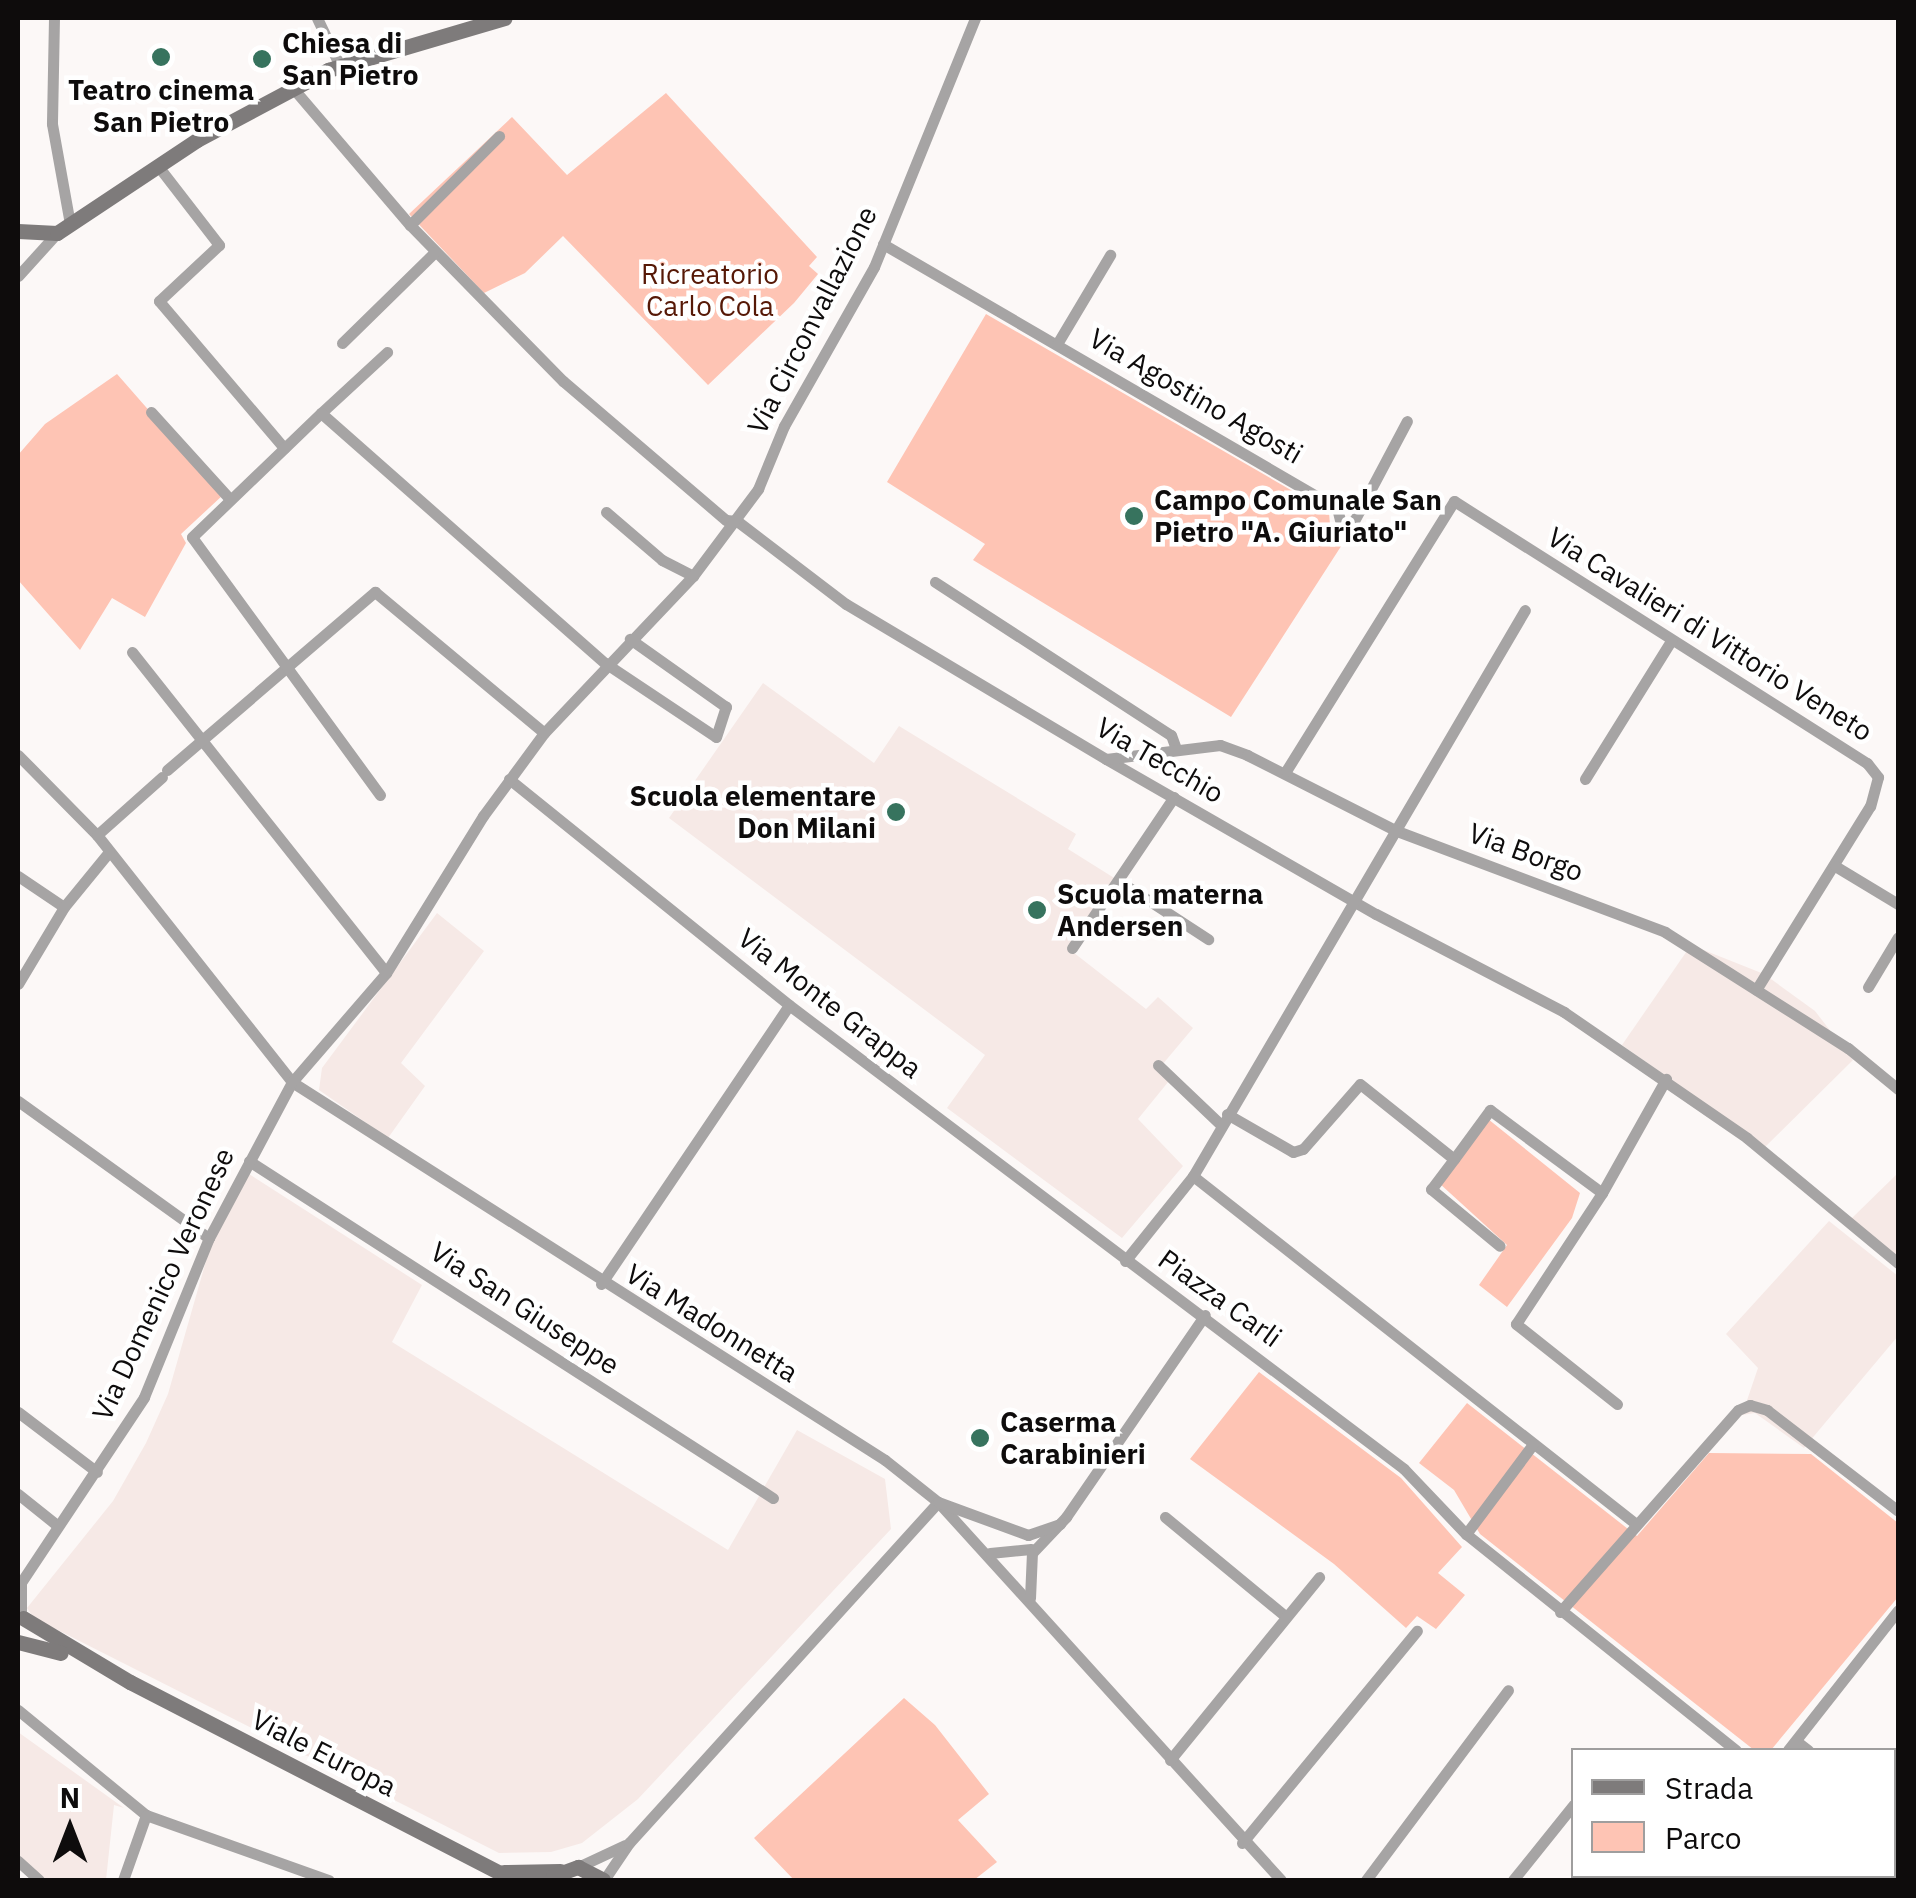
<!DOCTYPE html>
<style>
body{margin:0}
#map{position:relative;width:1916px;height:1898px;overflow:hidden;background:#fcf8f7;font-family:"IBM Plex Sans",sans-serif}
div>[style]{position:absolute}
[style*='--x']{left:calc(var(--x)*1px);top:calc(var(--y)*1px);width:calc(var(--w)*1px);rotate:calc(var(--a)*1deg)}
.built>*{inset:0;background:#f6e9e6}
.green>*{inset:0;background:#fec4b4}
.street>*{height:11px;margin:-5.5px;padding:0 5.5px;transform-origin:5.5px;border-radius:5.5px;background:#a6a4a4}
.secondary>*{height:15px;margin:-7.5px;padding:0 7.5px;transform-origin:7.5px;border-radius:7.5px;background:#7e7b7b}
.dots>*{width:28px;height:28px;translate:-50% -50%;box-sizing:border-box;border:5px solid #fff;border-radius:50%}
span{translate:-50% -50%;white-space:nowrap;text-align:center;line-height:1.15;-webkit-text-stroke:9px #fff;paint-order:stroke}
.poi-label{font-size:28px;color:#0e0c0c;font-weight:700}
.left{translate:0 -50%;text-align:left}
.right{translate:-100% -50%;text-align:right}
.park-label{font-size:28px;color:#561806}
.street-label{font-size:28px;color:#0e0c0c}
.frame{position:absolute;inset:0;border:20px solid #0e0c0c;pointer-events:none}
.legend{position:absolute;left:1571px;top:1748px;width:325px;height:130px;box-sizing:border-box;background:#fff;border:2px solid #9f9e9e;margin:0;padding:12px 18px;list-style:none;font-size:30px;color:#0e0c0c}
.legend li{display:flex;align-items:center;gap:20px;height:50px}
.legend b{width:50px;border:2px solid #9f9e9e}
.north{position:absolute;left:20px;top:1778px;width:100px;height:100px;-webkit-text-stroke:8px #fff;paint-order:stroke;rotate:0deg;font-size:28px;font-weight:700;line-height:40px;text-align:center;color:#0e0c0c}
.north::after{content:'';display:block;margin:auto;width:35px;height:45px;background:#0e0c0c;clip-path:polygon(50% 0,100% 100%,50% 72%,0 100%)}
</style>
<div id="map">
<div class="built">
<i style="clip-path:polygon(763px 683px,874px 763px,899px 726px,1076px 834px,1068px 849px,1119px 881px,1069px 949px,1146px 1009px,1158px 997px,1193px 1028px,1162px 1065px,1173px 1076px,1138px 1119px,1183px 1166px,1122px 1238px,947px 1108px,985px 1055px,669px 818px)"></i>
<i style="clip-path:polygon(437px 913px,484px 951px,401px 1063px,425px 1086px,388px 1138px,319px 1090px,322px 1068px)"></i>
<i style="clip-path:polygon(1691px 945px,1764px 974px,1815px 1011px,1853px 1060px,1765px 1147px,1622px 1045px)"></i>
<i style="clip-path:polygon(246px 1172px,422px 1285px,392px 1342px,728px 1550px,797px 1430px,885px 1479px,891px 1529px,638px 1799px,582px 1843px,551px 1852px,499px 1853px,34px 1618px,27px 1608px,113px 1501px,146px 1443px,168px 1394px,212px 1240px)"></i>
<i style="clip-path:polygon(1898px 1173px,1898px 1259px,1851px 1219px)"></i>
<i style="clip-path:polygon(1829px 1221px,1898px 1276px,1898px 1336px,1804px 1448px,1755px 1413px,1742px 1415px,1758px 1368px,1726px 1334px)"></i>
<i style="clip-path:polygon(18px 1732px,124px 1808px,114px 1805px,106px 1880px,45px 1880px,18px 1856px)"></i>
</div>
<div class="green">
<i style="clip-path:polygon(666px 93px,817px 257px,809px 266px,818px 274px,794px 303px,708px 385px,563px 236px,525px 273px,484px 293px,409px 214px,512px 117px,567px 175px)"></i>
<i style="clip-path:polygon(986px 314px,1329px 512px,1330px 525px,1347px 537px,1231px 717px,973px 560px,985px 544px,887px 482px)"></i>
<i style="clip-path:polygon(117px 374px,223px 495px,181px 534px,186px 543px,145px 617px,112px 598px,80px 650px,18px 580px,18px 455px,45px 424px)"></i>
<i style="clip-path:polygon(1488px 1119px,1580px 1193px,1572px 1218px,1507px 1307px,1479px 1285px,1507px 1245px,1439px 1183px)"></i>
<i style="clip-path:polygon(1259px 1372px,1401px 1478px,1462px 1547px,1438px 1573px,1465px 1595px,1436px 1629px,1417px 1616px,1406px 1628px,1334px 1564px,1190px 1459px)"></i>
<i style="clip-path:polygon(1467px 1403px,1637px 1536px,1709px 1453px,1811px 1454px,1898px 1523px,1898px 1597px,1771px 1750px,1754px 1750px,1480px 1534px,1454px 1490px,1419px 1463px)"></i>
<i style="clip-path:polygon(904px 1698px,935px 1725px,989px 1794px,958px 1820px,997px 1862px,974px 1880px,794px 1880px,754px 1838px)"></i>
</div>
<div class="street">
<i style="--x:54;--y:18;--w:106;--a:91.1"></i>
<i style="--x:52;--y:124;--w:102;--a:79.8"></i>
<i style="--x:317;--y:18;--w:53;--a:64.4"></i>
<i style="--x:292;--y:87;--w:182;--a:49.5"></i>
<i style="--x:410;--y:225;--w:219;--a:45.6"></i>
<i style="--x:563;--y:381;--w:214;--a:40.5"></i>
<i style="--x:726;--y:520;--w:11;--a:5"></i>
<i style="--x:737;--y:521;--w:137;--a:37.3"></i>
<i style="--x:846;--y:604;--w:303;--a:30.8"></i>
<i style="--x:1106;--y:759;--w:311;--a:29.9"></i>
<i style="--x:1376;--y:914;--w:212;--a:27.5"></i>
<i style="--x:1564;--y:1012;--w:222;--a:34.5"></i>
<i style="--x:1747;--y:1138;--w:196;--a:39.6"></i>
<i style="--x:158;--y:166;--w:100;--a:52.3"></i>
<i style="--x:219;--y:245;--w:82;--a:137"></i>
<i style="--x:159;--y:301;--w:193;--a:49.6"></i>
<i style="--x:410;--y:225;--w:126;--a:-45"></i>
<i style="--x:883;--y:244;--w:525;--a:30.18"></i>
<i style="--x:1337;--y:508;--w:16;--a:76"></i>
<i style="--x:1341;--y:524;--w:13;--a:-13"></i>
<i style="--x:1354;--y:521;--w:113;--a:-62.1"></i>
<i style="--x:18;--y:276;--w:58;--a:-47.8"></i>
<i style="--x:342;--y:343;--w:130;--a:-44.4"></i>
<i style="--x:1057;--y:344;--w:104;--a:-59.2"></i>
<i style="--x:151;--y:412;--w:116;--a:47.8"></i>
<i style="--x:321;--y:413;--w:90;--a:-42.7"></i>
<i style="--x:606;--y:512;--w:74;--a:40.6"></i>
<i style="--x:662;--y:560;--w:35;--a:27"></i>
<i style="--x:935;--y:582;--w:281;--a:33"></i>
<i style="--x:1171;--y:735;--w:15;--a:70"></i>
<i style="--x:132;--y:652;--w:409;--a:51.6"></i>
<i style="--x:18;--y:755;--w:112;--a:45.4"></i>
<i style="--x:97;--y:835;--w:315;--a:51.7"></i>
<i style="--x:292;--y:1082;--w:703;--a:32.51"></i>
<i style="--x:885;--y:1460;--w:68;--a:38.4"></i>
<i style="--x:938;--y:1502;--w:510;--a:47.78"></i>
<i style="--x:1106;--y:759;--w:115;--a:-7"></i>
<i style="--x:1220;--y:745;--w:29;--a:20"></i>
<i style="--x:1247;--y:755;--w:168;--a:26.9"></i>
<i style="--x:1397;--y:831;--w:286;--a:20.6"></i>
<i style="--x:1665;--y:932;--w:217;--a:32.4"></i>
<i style="--x:1848;--y:1048;--w:65;--a:39.4"></i>
<i style="--x:167;--y:770;--w:274;--a:-40.6"></i>
<i style="--x:375;--y:592;--w:220;--a:39.8"></i>
<i style="--x:1286;--y:771;--w:318;--a:-58.1"></i>
<i style="--x:1454;--y:501;--w:489;--a:32.4"></i>
<i style="--x:1867;--y:763;--w:18;--a:52"></i>
<i style="--x:1878;--y:777;--w:30;--a:105"></i>
<i style="--x:1870;--y:806;--w:216;--a:121.8"></i>
<i style="--x:509;--y:779;--w:360;--a:38.9"></i>
<i style="--x:789;--y:1005;--w:770;--a:37.03"></i>
<i style="--x:1404;--y:1469;--w:90;--a:46.4"></i>
<i style="--x:1466;--y:1534;--w:346;--a:38.7"></i>
<i style="--x:1585;--y:779;--w:163;--a:-58.1"></i>
<i style="--x:380;--y:795;--w:319;--a:-126.1"></i>
<i style="--x:192;--y:537;--w:179;--a:-43.9"></i>
<i style="--x:321;--y:413;--w:378;--a:41.4"></i>
<i style="--x:605;--y:663;--w:133;--a:33.7"></i>
<i style="--x:716;--y:737;--w:32;--a:-72"></i>
<i style="--x:726;--y:707;--w:118;--a:-144.7"></i>
<i style="--x:97;--y:835;--w:87;--a:-41.7"></i>
<i style="--x:1835;--y:866;--w:74;--a:31.1"></i>
<i style="--x:18;--y:876;--w:55;--a:34"></i>
<i style="--x:1122;--y:883;--w:103;--a:33.1"></i>
<i style="--x:1072;--y:948;--w:182;--a:-56"></i>
<i style="--x:18;--y:984;--w:90;--a:-59.1"></i>
<i style="--x:64;--y:907;--w:71;--a:-50.7"></i>
<i style="--x:1868;--y:987;--w:58;--a:-59"></i>
<i style="--x:1158;--y:1065;--w:86;--a:43.6"></i>
<i style="--x:18;--y:1101;--w:235;--a:35.7"></i>
<i style="--x:1227;--y:1114;--w:76;--a:29.9"></i>
<i style="--x:1293;--y:1152;--w:10;--a:-17"></i>
<i style="--x:1303;--y:1149;--w:86;--a:-48.8"></i>
<i style="--x:1360;--y:1084;--w:120;--a:38.6"></i>
<i style="--x:1454;--y:1159;--w:61;--a:-53.7"></i>
<i style="--x:1490;--y:1110;--w:139;--a:36.5"></i>
<i style="--x:1454;--y:1159;--w:38;--a:127"></i>
<i style="--x:1431;--y:1189;--w:89;--a:39.6"></i>
<i style="--x:249;--y:1161;--w:623;--a:32.75"></i>
<i style="--x:1193;--y:1176;--w:563;--a:38.15"></i>
<i style="--x:1125;--y:1261;--w:109;--a:-51.3"></i>
<i style="--x:1193;--y:1176;--w:656;--a:-59.61"></i>
<i style="--x:601;--y:1284;--w:336;--a:-56"></i>
<i style="--x:1617;--y:1404;--w:129;--a:-141.6"></i>
<i style="--x:1516;--y:1324;--w:157;--a:-56.7"></i>
<i style="--x:1602;--y:1193;--w:131;--a:-60.7"></i>
<i style="--x:18;--y:1412;--w:99;--a:37.2"></i>
<i style="--x:18;--y:1494;--w:51;--a:38.7"></i>
<i style="--x:1165;--y:1517;--w:156;--a:39.5"></i>
<i style="--x:1466;--y:1534;--w:112;--a:-53.3"></i>
<i style="--x:990;--y:1553;--w:41;--a:-5.6"></i>
<i style="--x:21;--y:1583;--w:32;--a:90"></i>
<i style="--x:18;--y:1587;--w:228;--a:-56.4"></i>
<i style="--x:144;--y:1397;--w:172;--a:-67.8"></i>
<i style="--x:209;--y:1238;--w:177;--a:-62"></i>
<i style="--x:292;--y:1082;--w:144;--a:-49.2"></i>
<i style="--x:386;--y:973;--w:185;--a:-58.3"></i>
<i style="--x:483;--y:816;--w:103;--a:-53.7"></i>
<i style="--x:544;--y:733;--w:216;--a:-46.5"></i>
<i style="--x:693;--y:576;--w:109;--a:-53.2"></i>
<i style="--x:758;--y:489;--w:68;--a:-67.6"></i>
<i style="--x:784;--y:426;--w:183;--a:-60.5"></i>
<i style="--x:874;--y:267;--w:269;--a:-67.9"></i>
<i style="--x:1030;--y:1598;--w:45;--a:-87.5"></i>
<i style="--x:1032;--y:1553;--w:50;--a:-46.6"></i>
<i style="--x:1066;--y:1517;--w:245;--a:-55.5"></i>
<i style="--x:1560;--y:1612;--w:269;--a:-48.6"></i>
<i style="--x:1738;--y:1410;--w:13;--a:-23"></i>
<i style="--x:1750;--y:1405;--w:18;--a:16"></i>
<i style="--x:1767;--y:1410;--w:165;--a:37.6"></i>
<i style="--x:18;--y:1710;--w:166;--a:39.4"></i>
<i style="--x:146;--y:1815;--w:194;--a:19.6"></i>
<i style="--x:1796;--y:1741;--w:15;--a:37"></i>
<i style="--x:1788;--y:1750;--w:178;--a:-51.8"></i>
<i style="--x:1170;--y:1760;--w:236;--a:-50.8"></i>
<i style="--x:1894;--y:1819;--w:6;--a:45"></i>
<i style="--x:1242;--y:1843;--w:275;--a:-50.5"></i>
<i style="--x:18;--y:1861;--w:28;--a:42"></i>
<i style="--x:578;--y:1867;--w:52;--a:-25.1"></i>
<i style="--x:123;--y:1880;--w:69;--a:-70.5"></i>
<i style="--x:604;--y:1880;--w:45;--a:-56"></i>
<i style="--x:629;--y:1843;--w:460;--a:-47.8"></i>
<i style="--x:938;--y:1502;--w:96;--a:20.1"></i>
<i style="--x:1028;--y:1535;--w:34;--a:-19"></i>
<i style="--x:1366;--y:1880;--w:237;--a:-53.2"></i>
<i style="--x:1513;--y:1880;--w:97;--a:-51.2"></i>
<i style="--x:1674;--y:1880;--w:6;--a:-45"></i>
</div>
<div class="secondary">
<i style="--x:18;--y:231;--w:39;--a:3"></i>
<i style="--x:57;--y:233;--w:168;--a:-33.6"></i>
<i style="--x:197;--y:140;--w:149;--a:-28.1"></i>
<i style="--x:328;--y:70;--w:184;--a:-16.4"></i>
<i style="--x:23;--y:1618;--w:125;--a:30.9"></i>
<i style="--x:130;--y:1682;--w:431;--a:27.3"></i>
<i style="--x:18;--y:1642;--w:44;--a:14.3"></i>
<i style="--x:504;--y:1872;--w:56;--a:-1"></i>
<i style="--x:553;--y:1876;--w:27;--a:-20"></i>
<i style="--x:578;--y:1867;--w:28;--a:27"></i>
</div>
<div class="dots">
<i style="left:161px;top:57px;background:#37735e"></i>
<i style="left:262px;top:59px;background:#37735e"></i>
<i style="left:1134px;top:516px;background:#37735e"></i>
<i style="left:896px;top:812px;background:#37735e"></i>
<i style="left:1037px;top:910px;background:#37735e"></i>
<i style="left:980px;top:1438px;background:#37735e"></i>
</div>
<div class="poi-label">
<span class="left" style="left:282px;top:59px">Chiesa di<br>San Pietro</span>
<span style="left:161px;top:106px">Teatro cinema<br>San Pietro</span>
<span class="left" style="left:1154px;top:516px">Campo Comunale San<br>Pietro "A. Giuriato"</span>
<span class="right" style="left:876px;top:812px">Scuola elementare<br>Don Milani</span>
<span class="left" style="left:1057px;top:910px">Scuola materna<br>Andersen</span>
<span class="left" style="left:1000px;top:1438px">Caserma<br>Carabinieri</span>
</div>
<div class="park-label">
<span style="left:710px;top:290px">Ricreatorio<br>Carlo Cola</span>
</div>
<div class="street-label">
<span style="left:812px;top:320px;rotate:-63deg">Via Circonvallazione</span>
<span style="left:1196px;top:396px;rotate:30deg">Via Agostino Agosti</span>
<span style="left:1710px;top:634px;rotate:32deg">Via Cavalieri di Vittorio Veneto</span>
<span style="left:1160px;top:760px;rotate:30deg">Via Tecchio</span>
<span style="left:1526px;top:852px;rotate:20deg">Via Borgo</span>
<span style="left:830px;top:1003px;rotate:38deg">Via Monte Grappa</span>
<span style="left:163px;top:1284px;rotate:-65deg">Via Domenico Veronese</span>
<span style="left:1220px;top:1298px;rotate:36deg">Piazza Carli</span>
<span style="left:525px;top:1308px;rotate:33deg">Via San Giuseppe</span>
<span style="left:712px;top:1323px;rotate:32deg">Via Madonnetta</span>
<span style="left:324px;top:1753px;rotate:27deg">Viale Europa</span>
</div>
<div class="frame"></div>
<ul class="legend">
<li><b style="height:12px;background:#7e7b7b"></b>Strada</li>
<li><b style="height:28px;background:#fec4b4"></b>Parco</li>
</ul>
<div class="north">N</div>
</div>
